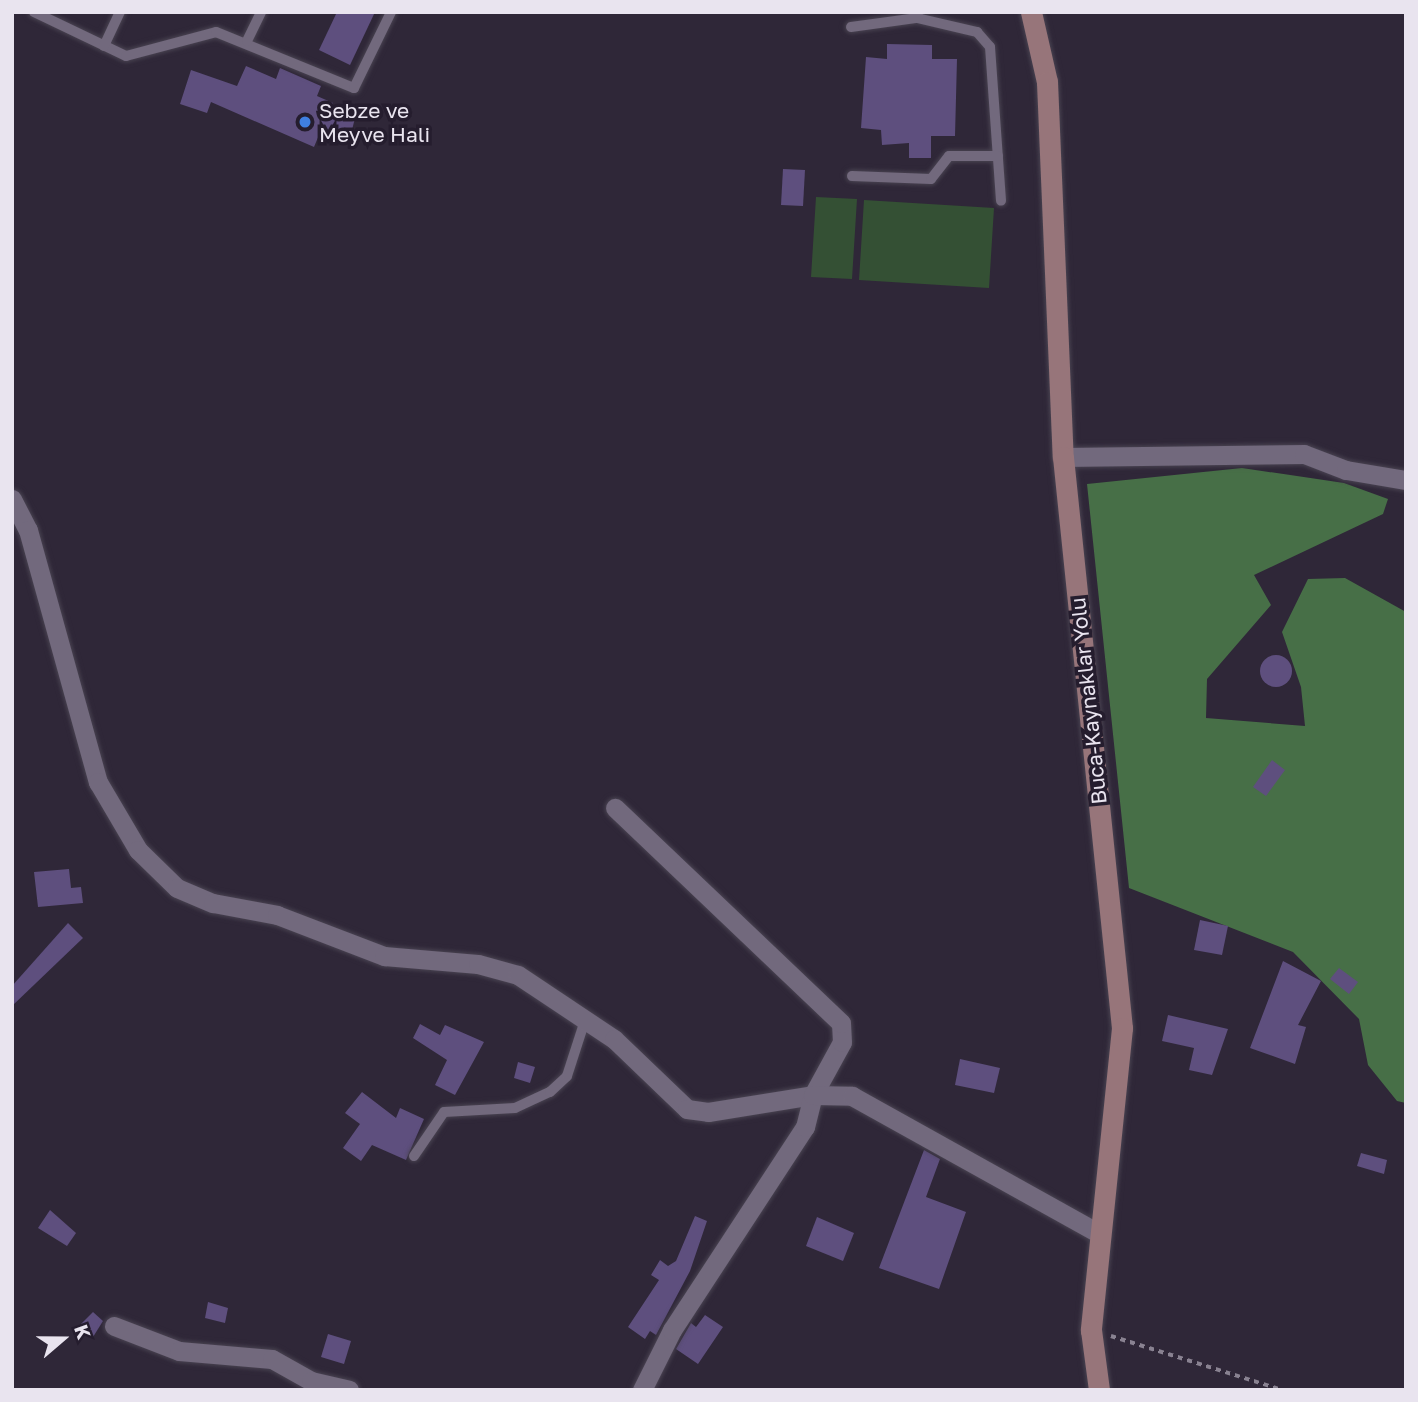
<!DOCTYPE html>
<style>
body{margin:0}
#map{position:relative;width:1418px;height:1402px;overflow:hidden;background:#2f2738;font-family:"Golos Text",sans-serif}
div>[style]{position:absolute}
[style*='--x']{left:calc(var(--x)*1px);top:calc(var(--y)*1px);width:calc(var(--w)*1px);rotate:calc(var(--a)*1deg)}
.green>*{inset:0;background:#345034}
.forest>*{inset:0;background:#476f47}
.building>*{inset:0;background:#5e4f7e}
.round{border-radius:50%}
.path>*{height:3.5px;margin-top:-1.75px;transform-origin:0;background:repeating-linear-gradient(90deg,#898291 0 5px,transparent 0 10px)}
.roads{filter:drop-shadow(0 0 2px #494351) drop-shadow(0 0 2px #494351)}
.lane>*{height:10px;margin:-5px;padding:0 5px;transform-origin:5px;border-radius:5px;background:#72697d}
.street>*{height:19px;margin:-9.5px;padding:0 9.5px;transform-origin:9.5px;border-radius:9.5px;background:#72697d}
.secondary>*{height:21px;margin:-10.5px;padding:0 10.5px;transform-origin:10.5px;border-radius:10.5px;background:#97757a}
.dots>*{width:19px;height:19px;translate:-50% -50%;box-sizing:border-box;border:4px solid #251d2e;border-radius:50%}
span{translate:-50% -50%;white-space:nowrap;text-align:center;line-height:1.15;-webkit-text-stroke:7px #251d2e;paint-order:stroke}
.poi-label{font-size:21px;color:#e9e4ef}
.left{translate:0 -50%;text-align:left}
.street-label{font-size:21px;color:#e9e4ef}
.frame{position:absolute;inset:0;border:14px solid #e9e4ef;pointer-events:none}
.north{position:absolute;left:28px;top:1304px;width:70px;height:70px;-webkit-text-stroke:5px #251d2e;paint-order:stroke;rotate:70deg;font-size:19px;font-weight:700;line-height:28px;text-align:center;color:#e9e4ef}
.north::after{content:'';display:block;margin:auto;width:24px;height:32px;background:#e9e4ef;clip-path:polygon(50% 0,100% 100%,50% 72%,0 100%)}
</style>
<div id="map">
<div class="green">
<i style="clip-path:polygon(816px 197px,857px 199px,852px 279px,811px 277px)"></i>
<i style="clip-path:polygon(864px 200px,994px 208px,989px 288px,859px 280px)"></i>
</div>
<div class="forest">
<i style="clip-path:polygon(1242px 468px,1344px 483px,1388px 499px,1383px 514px,1254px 575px,1271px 605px,1207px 679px,1206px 718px,1305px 726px,1301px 687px,1282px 632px,1308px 579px,1345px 578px,1406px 612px,1406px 1103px,1397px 1101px,1368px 1065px,1359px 1019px,1293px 952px,1129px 888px,1087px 484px)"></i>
</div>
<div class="building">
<i style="clip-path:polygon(337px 12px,375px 12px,350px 65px,319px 50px)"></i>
<i style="clip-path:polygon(887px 44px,932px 45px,932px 59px,957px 59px,955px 136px,931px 136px,931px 158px,909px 158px,909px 143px,882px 145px,881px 130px,861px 128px,866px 57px,887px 59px)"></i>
<i style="clip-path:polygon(246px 66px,276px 79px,280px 68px,321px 86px,317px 96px,333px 103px,329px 112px,355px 118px,349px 142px,319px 135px,314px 147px,211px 102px,207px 113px,180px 104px,191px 70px,237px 86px)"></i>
<i style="clip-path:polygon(783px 169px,805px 170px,803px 206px,781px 205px)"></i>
<i class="round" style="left:1260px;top:655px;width:32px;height:32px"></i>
<i style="clip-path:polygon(1272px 760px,1285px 770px,1266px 796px,1253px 787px)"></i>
<i style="clip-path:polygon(69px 869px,71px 888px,81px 887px,83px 903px,38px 907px,34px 872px)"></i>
<i style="clip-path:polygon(1200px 920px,1228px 926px,1222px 955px,1194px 950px)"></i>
<i style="clip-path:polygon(68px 923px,83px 938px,12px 1006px,12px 986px)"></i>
<i style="clip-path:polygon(1283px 961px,1321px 981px,1298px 1025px,1306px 1027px,1295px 1064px,1250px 1048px)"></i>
<i style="clip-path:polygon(1339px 968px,1358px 982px,1349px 994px,1330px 979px)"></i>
<i style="clip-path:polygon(1168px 1015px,1228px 1029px,1212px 1075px,1189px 1070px,1194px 1048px,1162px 1041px)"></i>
<i style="clip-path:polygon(420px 1024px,440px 1035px,445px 1025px,484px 1042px,455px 1095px,435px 1085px,447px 1060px,413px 1038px)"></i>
<i style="clip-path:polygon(960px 1059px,1000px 1068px,994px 1093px,955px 1085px)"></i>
<i style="clip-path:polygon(518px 1062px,535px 1067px,530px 1083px,514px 1078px)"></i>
<i style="clip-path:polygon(362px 1092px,396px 1118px,400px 1108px,424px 1119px,406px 1160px,372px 1145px,361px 1161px,343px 1148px,360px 1124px,345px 1113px)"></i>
<i style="clip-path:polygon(924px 1150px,940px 1159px,926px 1197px,966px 1212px,939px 1289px,879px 1268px)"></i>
<i style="clip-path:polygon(1361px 1153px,1387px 1160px,1384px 1174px,1357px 1166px)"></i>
<i style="clip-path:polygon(50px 1210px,76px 1233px,67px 1246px,38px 1228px)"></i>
<i style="clip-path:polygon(695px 1216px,707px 1221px,690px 1271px,656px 1335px,650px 1331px,645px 1339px,628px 1327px,659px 1280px,651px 1275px,660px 1260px,668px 1266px,676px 1261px)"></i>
<i style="clip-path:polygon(817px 1217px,854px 1233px,843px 1261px,806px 1246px)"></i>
<i style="clip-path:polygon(208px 1302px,228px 1308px,225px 1323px,205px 1318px)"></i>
<i style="clip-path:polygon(93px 1312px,103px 1321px,93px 1337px,81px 1324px)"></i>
<i style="clip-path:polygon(705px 1315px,723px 1327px,698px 1364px,676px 1349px,691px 1323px,696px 1327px)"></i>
<i style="clip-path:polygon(328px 1334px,351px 1341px,344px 1364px,321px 1357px)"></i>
</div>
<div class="path">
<i style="--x:1111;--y:1336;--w:179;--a:17.5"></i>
</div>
<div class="roads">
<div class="lane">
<i style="--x:34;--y:12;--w:102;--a:25.6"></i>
<i style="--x:126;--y:56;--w:93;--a:-14.9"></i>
<i style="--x:216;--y:32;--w:149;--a:22.1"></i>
<i style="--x:354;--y:88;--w:85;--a:-64"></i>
<i style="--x:918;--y:12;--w:6;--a:99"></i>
<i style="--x:917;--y:18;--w:62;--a:13.1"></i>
<i style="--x:977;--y:32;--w:20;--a:49"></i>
<i style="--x:990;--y:47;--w:154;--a:85.9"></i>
<i style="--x:851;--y:27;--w:67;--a:-7.8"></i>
<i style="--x:247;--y:41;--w:32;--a:-64"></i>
<i style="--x:104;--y:46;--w:38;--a:-65"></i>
<i style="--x:852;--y:176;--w:79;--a:2.2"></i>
<i style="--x:931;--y:179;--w:29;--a:-52"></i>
<i style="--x:949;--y:156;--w:49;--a:0"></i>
<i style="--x:414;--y:1156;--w:53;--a:-55.7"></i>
<i style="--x:444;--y:1112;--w:71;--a:-3.2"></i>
<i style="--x:515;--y:1108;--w:38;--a:-25"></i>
<i style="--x:550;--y:1092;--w:23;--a:-43"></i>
<i style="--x:567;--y:1076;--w:62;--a:-72.1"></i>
</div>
<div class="street">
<i style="--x:1063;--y:457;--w:241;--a:-0.7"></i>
<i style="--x:1304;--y:454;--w:45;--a:20.9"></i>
<i style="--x:1346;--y:470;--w:61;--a:9.5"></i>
<i style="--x:12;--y:499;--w:35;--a:63"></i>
<i style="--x:28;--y:530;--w:262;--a:74.5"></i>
<i style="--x:98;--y:782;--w:79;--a:59.5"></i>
<i style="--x:138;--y:850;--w:54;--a:44.3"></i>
<i style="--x:177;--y:888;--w:39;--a:23"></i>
<i style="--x:213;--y:903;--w:65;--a:10.6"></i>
<i style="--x:277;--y:915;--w:115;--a:21"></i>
<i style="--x:384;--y:956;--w:94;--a:4.9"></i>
<i style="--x:478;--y:964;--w:41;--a:15.4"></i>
<i style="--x:518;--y:975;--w:115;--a:33.7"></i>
<i style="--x:614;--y:1039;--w:101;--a:43.8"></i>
<i style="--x:687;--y:1109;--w:21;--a:8"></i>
<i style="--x:708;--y:1112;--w:106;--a:-9.2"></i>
<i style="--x:813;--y:1095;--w:60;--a:-61.3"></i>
<i style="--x:842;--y:1042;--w:19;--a:-93"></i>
<i style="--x:841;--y:1023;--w:312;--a:-136.4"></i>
<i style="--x:114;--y:1326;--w:70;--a:21"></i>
<i style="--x:179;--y:1351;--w:93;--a:4.9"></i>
<i style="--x:272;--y:1359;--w:45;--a:29.4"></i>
<i style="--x:311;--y:1381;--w:39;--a:13"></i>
<i style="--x:642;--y:1390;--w:67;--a:-63.4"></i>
<i style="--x:672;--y:1330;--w:243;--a:-56.8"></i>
<i style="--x:805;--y:1127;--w:33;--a:-76"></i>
<i style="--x:813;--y:1095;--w:39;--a:1"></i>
<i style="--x:852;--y:1096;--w:282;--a:29.1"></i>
</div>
<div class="secondary">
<i style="--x:1031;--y:12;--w:72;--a:77.1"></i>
<i style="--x:1047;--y:82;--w:375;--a:87.6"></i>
<i style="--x:1063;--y:457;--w:574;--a:84.1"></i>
<i style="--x:1122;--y:1028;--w:304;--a:95.9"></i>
<i style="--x:1091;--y:1330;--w:61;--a:82.4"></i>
</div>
</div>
<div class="dots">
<i style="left:305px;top:122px;background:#3f7fe0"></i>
</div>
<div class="poi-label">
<span class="left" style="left:319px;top:122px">Sebze ve<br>Meyve Hali</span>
</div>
<div class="street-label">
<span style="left:1088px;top:701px;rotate:-96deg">Buca-Kaynaklar Yolu</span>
</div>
<div class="frame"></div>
<div class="north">K</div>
</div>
